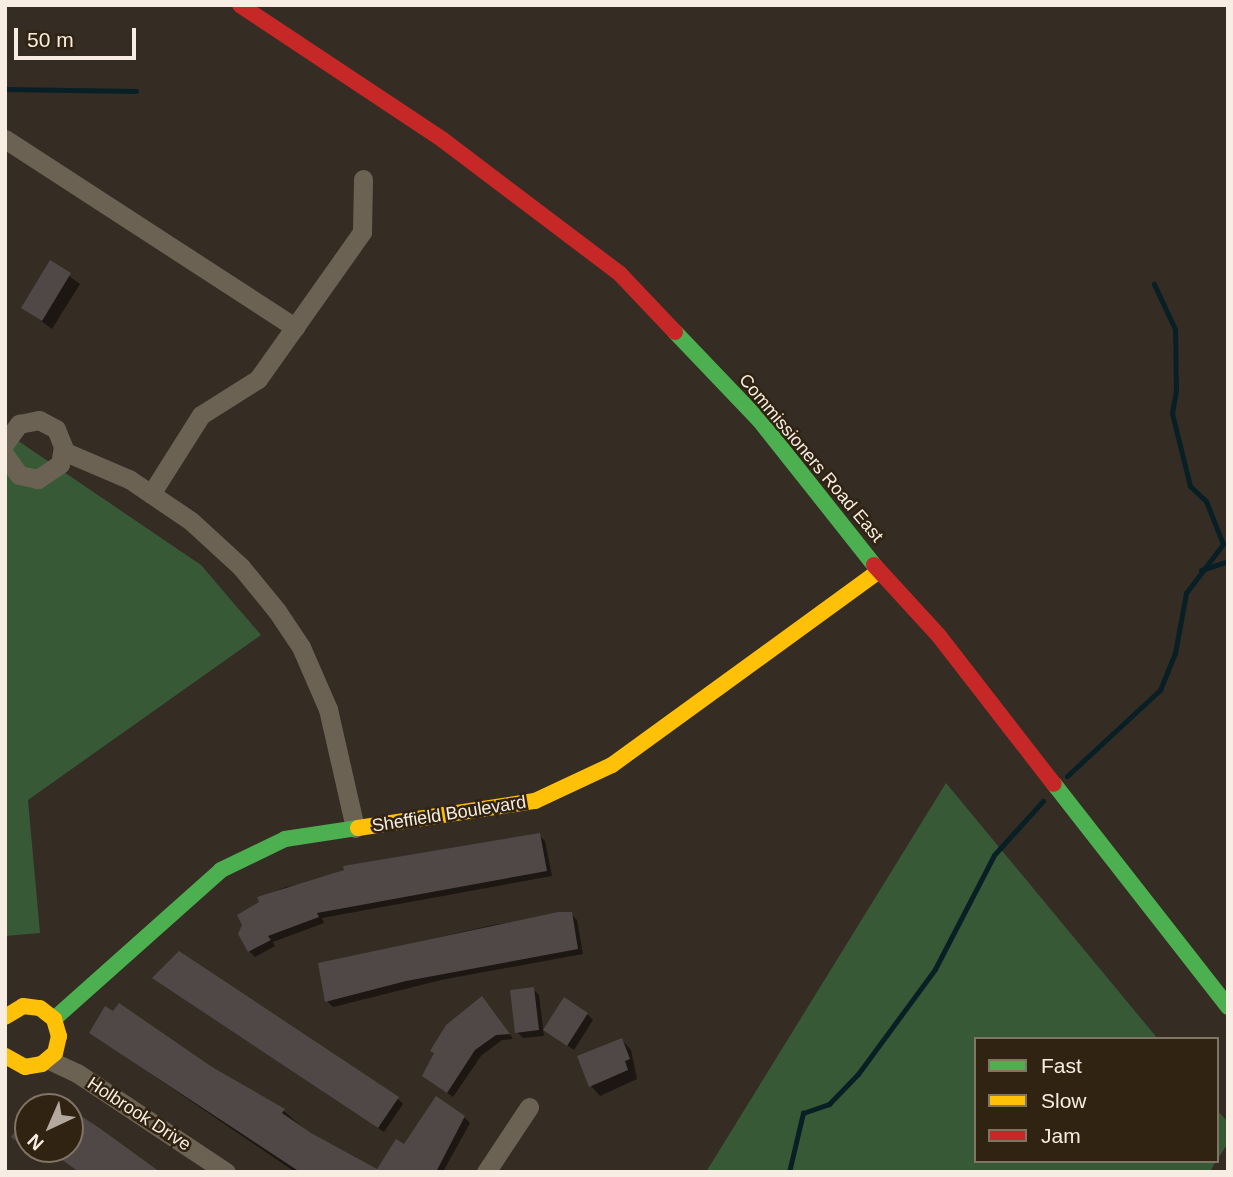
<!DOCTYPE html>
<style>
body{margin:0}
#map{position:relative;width:1233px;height:1177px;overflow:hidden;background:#352c23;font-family:Helvetica,sans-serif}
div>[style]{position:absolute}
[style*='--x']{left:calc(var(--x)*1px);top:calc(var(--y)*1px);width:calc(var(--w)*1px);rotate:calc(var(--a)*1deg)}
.green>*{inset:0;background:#375936}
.shadow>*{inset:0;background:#0007}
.stream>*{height:5px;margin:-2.5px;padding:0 2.5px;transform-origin:2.5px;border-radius:2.5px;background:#082025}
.building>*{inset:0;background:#504846}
.street>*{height:19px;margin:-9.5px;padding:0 9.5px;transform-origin:9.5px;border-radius:9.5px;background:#6c6254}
.fast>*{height:16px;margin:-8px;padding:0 8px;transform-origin:8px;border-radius:8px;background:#4caf50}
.slow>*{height:16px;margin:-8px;padding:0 8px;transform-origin:8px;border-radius:8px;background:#ffc107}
.jam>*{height:16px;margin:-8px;padding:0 8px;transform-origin:8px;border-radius:8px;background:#c62828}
span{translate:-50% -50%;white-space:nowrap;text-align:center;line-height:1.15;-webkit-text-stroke:5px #312312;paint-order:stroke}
.street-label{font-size:18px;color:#f7ede2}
.frame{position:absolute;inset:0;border:7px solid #f7ede2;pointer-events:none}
.legend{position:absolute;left:974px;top:1037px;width:245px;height:126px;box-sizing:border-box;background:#312312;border:2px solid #807465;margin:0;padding:9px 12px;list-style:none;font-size:21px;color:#f7ede2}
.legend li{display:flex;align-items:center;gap:14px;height:35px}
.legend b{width:35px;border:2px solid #807465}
.north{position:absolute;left:14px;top:1093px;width:70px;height:70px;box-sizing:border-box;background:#312312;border:2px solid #807465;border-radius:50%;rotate:224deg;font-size:19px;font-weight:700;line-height:28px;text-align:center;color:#f7ede2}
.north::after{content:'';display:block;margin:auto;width:24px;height:32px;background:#b3a99f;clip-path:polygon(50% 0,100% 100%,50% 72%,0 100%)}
.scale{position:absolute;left:14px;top:28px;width:122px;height:32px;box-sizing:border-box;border:4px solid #f7ede2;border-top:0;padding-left:9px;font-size:21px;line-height:24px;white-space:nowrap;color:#f7ede2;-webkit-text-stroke:5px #312312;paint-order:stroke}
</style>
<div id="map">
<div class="green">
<i style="clip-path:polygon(5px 432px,201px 565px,261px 635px,28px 800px,40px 933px,5px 936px)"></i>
<i style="clip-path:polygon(946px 783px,1158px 1039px,976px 1039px,976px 1161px,1216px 1161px,1210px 1172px,706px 1172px)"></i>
<i style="clip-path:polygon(1217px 1110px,1228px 1122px,1228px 1143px,1217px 1160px)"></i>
</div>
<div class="shadow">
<i style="clip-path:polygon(51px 263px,80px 284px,52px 329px,24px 308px)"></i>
<i style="clip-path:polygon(539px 835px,545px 841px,552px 876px,322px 918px,324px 923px,273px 942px,275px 946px,255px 957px,249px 951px,260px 898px,286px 887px)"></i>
<i style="clip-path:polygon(571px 914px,577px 920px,583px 954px,441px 980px,333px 1007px,327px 1001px,320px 964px,493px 925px)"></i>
<i style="clip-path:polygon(155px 978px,397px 1098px,403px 1104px,384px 1132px)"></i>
<i style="clip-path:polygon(533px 989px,539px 995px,544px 1036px,523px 1038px,517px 1032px)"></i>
<i style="clip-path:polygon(488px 1004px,513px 1039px,502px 1040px,481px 1056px,453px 1097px,424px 1076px)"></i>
<i style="clip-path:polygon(587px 1014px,593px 1020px,574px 1050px,545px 1030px)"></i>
<i style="clip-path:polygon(91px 1033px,211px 1068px,284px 1111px,310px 1134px,378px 1171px,405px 1147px,464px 1117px,470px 1123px,443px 1172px,295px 1172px)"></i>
<i style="clip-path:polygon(622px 1040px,631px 1050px,637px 1079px,600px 1096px,591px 1086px,579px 1057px)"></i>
<i style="clip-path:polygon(28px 1115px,28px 1149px,44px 1149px,39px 1156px,20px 1143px,13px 1137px)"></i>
</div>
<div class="stream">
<i style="--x:5;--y:89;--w:131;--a:0.9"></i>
<i style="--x:1201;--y:570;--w:28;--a:-18"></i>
<i style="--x:1067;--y:776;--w:127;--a:-42.8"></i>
<i style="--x:1160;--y:690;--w:40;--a:-68"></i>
<i style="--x:1175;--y:653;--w:61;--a:-79.6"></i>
<i style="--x:1186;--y:593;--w:61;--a:-52.9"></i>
<i style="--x:1223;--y:544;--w:46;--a:-111.6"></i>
<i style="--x:1206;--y:501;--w:22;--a:-137"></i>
<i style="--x:1190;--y:486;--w:75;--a:-103.9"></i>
<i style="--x:1172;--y:413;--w:22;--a:-80"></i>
<i style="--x:1176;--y:391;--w:62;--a:-90.9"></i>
<i style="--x:1175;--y:329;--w:50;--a:-115"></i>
<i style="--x:789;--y:1172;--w:61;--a:-76.7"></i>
<i style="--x:803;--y:1113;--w:28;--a:-19"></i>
<i style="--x:829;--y:1104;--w:42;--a:-46"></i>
<i style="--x:858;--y:1074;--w:130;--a:-53.7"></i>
<i style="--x:935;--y:969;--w:128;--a:-62.6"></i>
<i style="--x:994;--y:855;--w:73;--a:-47.8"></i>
</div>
<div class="building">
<i style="clip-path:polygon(50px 260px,71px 273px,42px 321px,21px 308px)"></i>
<i style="clip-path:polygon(540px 833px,547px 871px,317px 913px,319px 917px,268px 936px,271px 940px,248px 952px,238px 934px,242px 925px,237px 915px,259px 902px,257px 897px,344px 870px,343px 866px)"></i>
<i style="clip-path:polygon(558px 912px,572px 912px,578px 949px,406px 981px,325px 1002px,318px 963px)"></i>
<i style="clip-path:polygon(179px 951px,399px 1097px,378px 1128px,152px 978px)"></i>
<i style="clip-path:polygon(534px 987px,539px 1030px,515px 1033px,510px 990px)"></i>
<i style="clip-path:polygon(482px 996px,510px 1034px,496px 1035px,475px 1050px,447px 1093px,422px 1076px,434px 1053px,430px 1051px,446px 1025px)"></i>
<i style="clip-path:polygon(564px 997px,588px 1013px,567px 1046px,543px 1030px)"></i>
<i style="clip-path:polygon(119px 1003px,212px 1067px,285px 1109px,282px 1113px,311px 1133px,377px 1169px,396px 1139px,404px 1144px,436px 1096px,465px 1116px,436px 1172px,300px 1172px,89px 1033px,105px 1006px,113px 1011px)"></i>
<i style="clip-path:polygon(622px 1038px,630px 1059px,625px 1061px,628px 1070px,589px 1087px,577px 1056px)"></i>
<i style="clip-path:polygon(70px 1109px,98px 1127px,160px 1172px,79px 1172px,47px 1149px,70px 1149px)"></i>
<i style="clip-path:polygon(28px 1112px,28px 1149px,11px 1137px)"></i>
</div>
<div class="street">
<i style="--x:5;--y:139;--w:346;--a:33"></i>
<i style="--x:5;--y:443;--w:24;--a:-54"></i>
<i style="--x:19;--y:424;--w:20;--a:-11"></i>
<i style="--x:39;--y:420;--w:19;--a:28"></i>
<i style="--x:56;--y:429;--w:18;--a:68"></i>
<i style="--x:63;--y:446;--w:18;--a:99"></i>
<i style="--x:60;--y:464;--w:27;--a:146"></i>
<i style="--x:38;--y:479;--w:19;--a:-168"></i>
<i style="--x:19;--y:475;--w:24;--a:-125"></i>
<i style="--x:63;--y:451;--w:72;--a:23"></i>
<i style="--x:129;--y:479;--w:75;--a:34.1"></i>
<i style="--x:191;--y:521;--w:68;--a:42.6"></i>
<i style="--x:241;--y:567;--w:57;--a:50.7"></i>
<i style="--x:277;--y:611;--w:43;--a:56.3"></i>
<i style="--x:301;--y:647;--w:68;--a:66.5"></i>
<i style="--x:328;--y:709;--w:122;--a:77.2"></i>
<i style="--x:151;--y:494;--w:93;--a:-57.7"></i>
<i style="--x:201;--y:415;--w:67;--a:-32.3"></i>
<i style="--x:258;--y:379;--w:180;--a:-54.7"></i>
<i style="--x:362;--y:232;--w:53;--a:-88.9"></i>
<i style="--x:49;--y:1060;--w:31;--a:25"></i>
<i style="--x:77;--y:1073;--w:179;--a:33.6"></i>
<i style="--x:486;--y:1172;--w:78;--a:-56.5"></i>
</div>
<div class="fast">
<i style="--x:675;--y:332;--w:123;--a:46.3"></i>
<i style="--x:760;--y:421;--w:184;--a:51.6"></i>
<i style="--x:1054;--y:784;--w:283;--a:52"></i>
<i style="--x:54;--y:1019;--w:224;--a:-41.7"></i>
<i style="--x:221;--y:870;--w:71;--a:-25.8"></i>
<i style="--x:285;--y:839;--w:74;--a:-8.6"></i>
</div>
<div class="slow">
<i style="--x:358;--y:828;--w:179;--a:-8.7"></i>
<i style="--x:535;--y:801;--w:85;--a:-25.1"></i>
<i style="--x:612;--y:765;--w:330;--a:-36"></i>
<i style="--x:5;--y:1017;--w:21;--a:-31"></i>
<i style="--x:23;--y:1006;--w:17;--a:7"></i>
<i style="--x:40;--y:1008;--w:18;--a:38"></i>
<i style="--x:54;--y:1019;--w:18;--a:74"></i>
<i style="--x:59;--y:1036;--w:17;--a:103"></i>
<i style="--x:55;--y:1053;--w:17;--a:140"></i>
<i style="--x:42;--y:1064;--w:17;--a:170"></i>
<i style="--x:25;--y:1067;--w:23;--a:-151"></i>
</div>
<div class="jam">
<i style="--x:240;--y:5;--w:244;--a:33.6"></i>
<i style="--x:443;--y:140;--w:222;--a:37.1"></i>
<i style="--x:620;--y:274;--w:80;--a:46.5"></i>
<i style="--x:874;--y:565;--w:96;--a:47.5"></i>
<i style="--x:939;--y:636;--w:187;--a:52.2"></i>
</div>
<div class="street-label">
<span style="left:811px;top:458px;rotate:50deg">Commissioners Road East</span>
<span style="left:449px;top:814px;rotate:-9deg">Sheffield Boulevard</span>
<span style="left:139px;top:1114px;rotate:33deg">Holbrook Drive</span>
</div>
<div class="frame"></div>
<ul class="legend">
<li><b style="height:9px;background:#4caf50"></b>Fast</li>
<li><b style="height:9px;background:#ffc107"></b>Slow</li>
<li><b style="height:9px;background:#c62828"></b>Jam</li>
</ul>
<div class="north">N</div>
<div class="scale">50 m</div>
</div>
